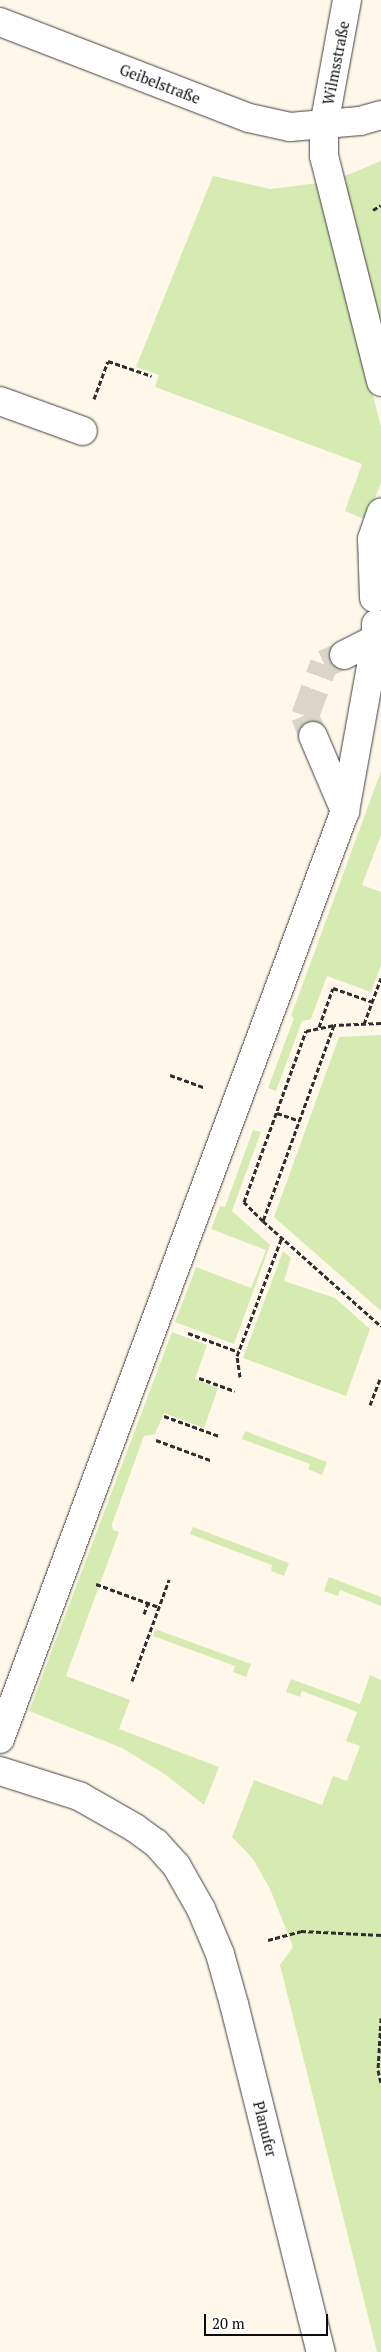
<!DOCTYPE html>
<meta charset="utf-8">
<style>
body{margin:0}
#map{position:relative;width:381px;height:2352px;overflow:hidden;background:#fff8ea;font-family:"PT Serif",serif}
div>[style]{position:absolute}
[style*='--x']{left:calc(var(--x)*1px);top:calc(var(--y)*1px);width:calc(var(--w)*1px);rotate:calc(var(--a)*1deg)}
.green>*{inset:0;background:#d6ebb2}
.minor-tunnel>*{height:28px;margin-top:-14px;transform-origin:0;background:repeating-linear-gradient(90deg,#dbd5c9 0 28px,transparent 0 42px)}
.path>*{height:3px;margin-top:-1.5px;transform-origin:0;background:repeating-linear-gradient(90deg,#2e2e2e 0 5px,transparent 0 7.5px)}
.roads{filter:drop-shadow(0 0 1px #3f3f3f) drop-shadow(0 0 1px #3f3f3f)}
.minor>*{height:28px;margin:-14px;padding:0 14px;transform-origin:14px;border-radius:14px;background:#fff}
span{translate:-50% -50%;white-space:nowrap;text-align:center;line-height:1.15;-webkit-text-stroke:5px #fff;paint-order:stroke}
.street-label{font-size:15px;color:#0c0c0c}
.scale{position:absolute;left:204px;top:2314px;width:124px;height:22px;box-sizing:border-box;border:2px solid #0c0c0c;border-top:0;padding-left:6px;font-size:15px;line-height:18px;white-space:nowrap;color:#0c0c0c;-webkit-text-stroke:4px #fff;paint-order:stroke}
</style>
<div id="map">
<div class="green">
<i style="clip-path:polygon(381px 161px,381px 339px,340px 178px)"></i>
<i style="clip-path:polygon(213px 176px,270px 189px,319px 183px,381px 427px,381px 482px,367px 520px,345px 511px,362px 464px,155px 387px,159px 375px,136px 367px)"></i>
<i style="clip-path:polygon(381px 771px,381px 835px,362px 885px,381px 892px,381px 965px,371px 992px,327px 976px,311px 1019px,302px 1021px,276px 1091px,268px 1088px,294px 1018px,291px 1016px)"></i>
<i style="clip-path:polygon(381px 1035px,381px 1311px,274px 1217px,339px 1037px)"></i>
<i style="clip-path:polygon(253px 1130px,261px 1132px,232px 1211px,270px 1245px,234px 1344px,175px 1322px,196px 1267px,251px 1288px,266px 1250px,211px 1229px,220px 1206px,225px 1207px)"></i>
<i style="clip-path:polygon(283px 1251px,291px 1258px,284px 1281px,335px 1298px,370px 1329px,346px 1396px,243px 1358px)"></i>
<i style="clip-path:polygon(172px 1332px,207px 1345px,195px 1379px,218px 1388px,204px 1428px,164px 1413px,155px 1434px,144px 1436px,112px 1524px,113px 1530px,119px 1532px,66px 1676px,130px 1700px,119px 1729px,219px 1767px,204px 1805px,166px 1775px,122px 1748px,29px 1711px)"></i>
<i style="clip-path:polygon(245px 1431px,327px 1462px,322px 1475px,308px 1469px,310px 1464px,242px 1439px)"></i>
<i style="clip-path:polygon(193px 1527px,289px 1563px,284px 1576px,271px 1571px,272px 1565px,190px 1534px)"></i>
<i style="clip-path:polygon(329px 1577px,381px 1597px,381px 1606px,340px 1590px,338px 1596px,324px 1591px)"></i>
<i style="clip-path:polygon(155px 1629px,251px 1664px,246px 1677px,233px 1672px,235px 1666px,153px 1636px)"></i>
<i style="clip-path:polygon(370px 1675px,381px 1680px,381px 2352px,377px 2352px,280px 1965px,293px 1947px,270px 1889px,253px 1859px,232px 1837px,254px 1780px,322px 1805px,333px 1776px,347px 1781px,360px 1746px,346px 1741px,357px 1712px,302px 1691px,300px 1697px,286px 1692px,291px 1679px,360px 1704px)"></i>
</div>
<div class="minor-tunnel">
<i style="--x:313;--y:736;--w:22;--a:-112"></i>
<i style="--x:305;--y:716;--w:55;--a:-69.9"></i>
<i style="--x:324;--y:664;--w:22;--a:-24"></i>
</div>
<div class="path">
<i style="--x:373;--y:210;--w:9;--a:-32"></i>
<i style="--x:94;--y:399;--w:40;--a:-69.8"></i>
<i style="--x:108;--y:361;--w:46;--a:18.8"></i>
<i style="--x:381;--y:1023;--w:47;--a:177.6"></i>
<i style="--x:334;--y:1025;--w:208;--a:109.9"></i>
<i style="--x:263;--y:1221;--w:158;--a:41.7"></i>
<i style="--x:364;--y:1024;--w:49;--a:-69.7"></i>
<i style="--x:319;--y:1027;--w:41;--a:-70.3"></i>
<i style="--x:333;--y:988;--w:42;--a:19.3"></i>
<i style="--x:170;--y:1075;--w:37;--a:20"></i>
<i style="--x:277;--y:1113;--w:24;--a:19"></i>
<i style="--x:263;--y:1221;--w:27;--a:-135"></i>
<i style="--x:244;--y:1202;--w:182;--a:-70.1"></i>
<i style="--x:306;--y:1031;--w:29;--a:-12"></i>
<i style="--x:188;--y:1333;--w:54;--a:20.4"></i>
<i style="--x:240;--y:1377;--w:21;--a:-98"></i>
<i style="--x:237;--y:1356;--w:127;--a:-69.3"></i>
<i style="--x:199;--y:1378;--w:38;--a:20"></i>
<i style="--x:370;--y:1405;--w:30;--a:-69"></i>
<i style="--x:164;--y:1416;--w:59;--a:20"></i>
<i style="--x:156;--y:1440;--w:58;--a:20.3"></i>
<i style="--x:96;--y:1584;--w:67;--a:20.1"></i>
<i style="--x:144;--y:1614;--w:12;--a:-70"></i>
<i style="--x:132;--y:1681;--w:108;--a:-69.9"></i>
<i style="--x:268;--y:1940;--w:34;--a:-15"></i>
<i style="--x:301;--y:1931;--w:80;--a:2.9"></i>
<i style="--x:381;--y:2018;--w:52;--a:93.3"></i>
<i style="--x:378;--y:2070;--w:13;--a:77"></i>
</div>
<div class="roads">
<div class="minor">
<i style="--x:347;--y:0;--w:127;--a:100.4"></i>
<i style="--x:324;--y:125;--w:31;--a:90"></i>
<i style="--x:324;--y:156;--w:233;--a:75.8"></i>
<i style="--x:0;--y:22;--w:267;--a:21.1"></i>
<i style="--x:249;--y:118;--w:42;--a:12.4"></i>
<i style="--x:290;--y:127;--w:70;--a:-4.9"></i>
<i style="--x:360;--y:121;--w:22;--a:-16"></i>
<i style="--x:0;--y:401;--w:88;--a:19.9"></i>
<i style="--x:374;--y:598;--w:59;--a:-91.9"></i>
<i style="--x:372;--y:539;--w:28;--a:-71"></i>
<i style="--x:344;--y:655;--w:36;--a:-27"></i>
<i style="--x:313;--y:736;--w:82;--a:66.9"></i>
<i style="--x:0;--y:1739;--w:990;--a:-69.61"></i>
<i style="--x:345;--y:811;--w:175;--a:-79.8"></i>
<i style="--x:376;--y:639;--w:15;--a:-90"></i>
<i style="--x:0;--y:1771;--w:83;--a:17.6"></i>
<i style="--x:79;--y:1796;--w:64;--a:29.7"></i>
<i style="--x:135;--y:1828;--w:26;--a:36"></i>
<i style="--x:156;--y:1843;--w:30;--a:48"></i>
<i style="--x:176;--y:1865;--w:51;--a:60.4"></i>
<i style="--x:201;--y:1909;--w:49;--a:67.1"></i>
<i style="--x:220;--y:1954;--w:52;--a:74.4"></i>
<i style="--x:234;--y:2004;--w:359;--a:76"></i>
</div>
</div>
<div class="street-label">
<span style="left:336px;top:63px;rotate:-79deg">Wilmsstraße</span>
<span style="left:160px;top:84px;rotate:21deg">Geibelstraße</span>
<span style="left:265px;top:2129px;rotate:76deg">Planufer</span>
</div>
<div class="scale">20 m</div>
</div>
